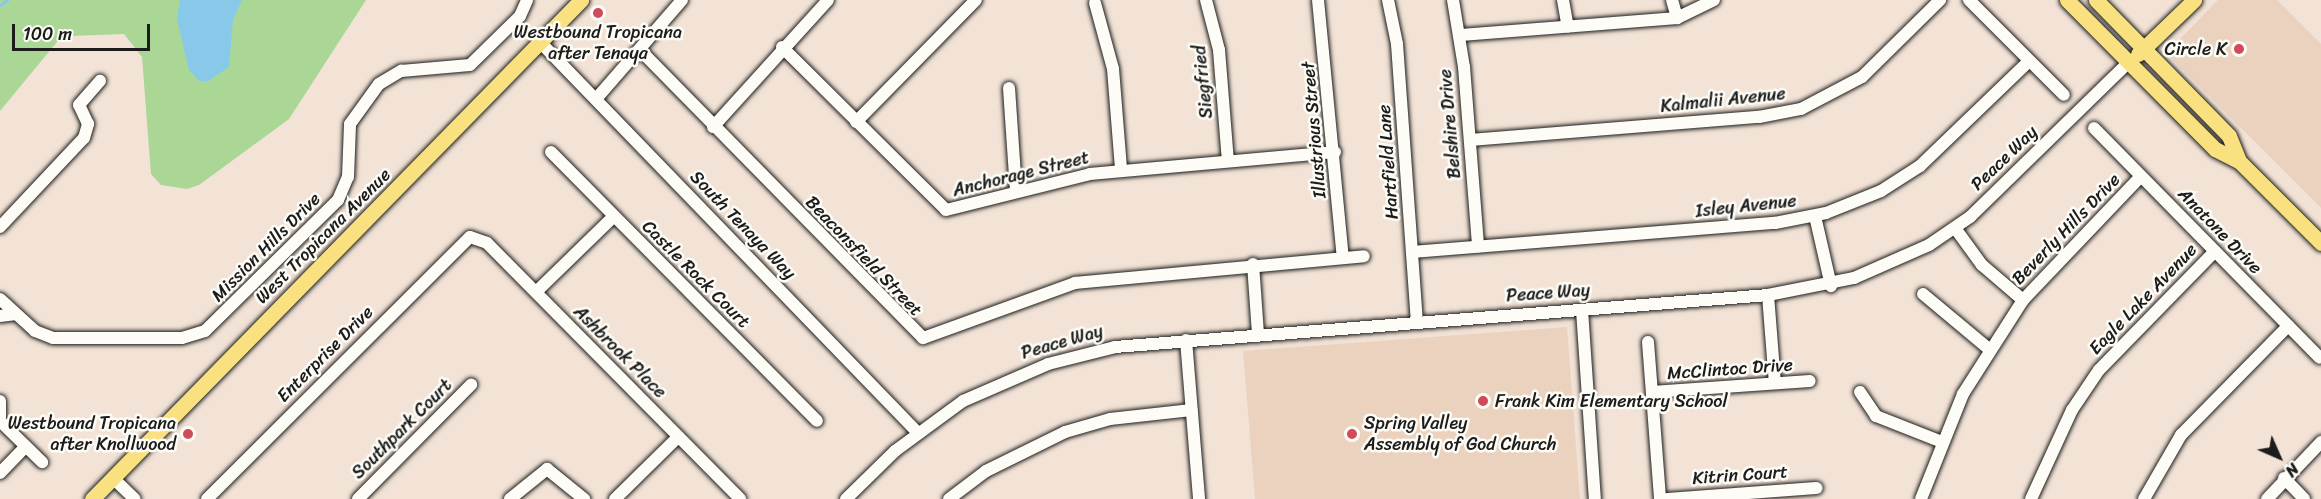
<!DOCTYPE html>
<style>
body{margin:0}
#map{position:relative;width:2321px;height:499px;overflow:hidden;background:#f2e3d6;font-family:Sriracha,sans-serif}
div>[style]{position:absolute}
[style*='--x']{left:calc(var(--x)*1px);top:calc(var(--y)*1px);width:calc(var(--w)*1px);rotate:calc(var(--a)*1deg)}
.built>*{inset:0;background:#ead2bf}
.green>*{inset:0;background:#aad796}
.water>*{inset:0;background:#88c8e9}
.stream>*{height:3px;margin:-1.5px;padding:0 1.5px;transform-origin:1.5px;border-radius:1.5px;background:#88c8e9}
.roads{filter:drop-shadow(0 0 2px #1c1c1c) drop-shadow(0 0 2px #1c1c1c)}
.minor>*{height:12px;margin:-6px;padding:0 6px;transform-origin:6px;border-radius:6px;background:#fdfcf7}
.major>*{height:15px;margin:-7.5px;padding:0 7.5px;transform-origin:7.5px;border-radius:7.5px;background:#fae180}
.dots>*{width:16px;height:16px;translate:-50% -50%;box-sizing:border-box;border:3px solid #fdfcf7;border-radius:50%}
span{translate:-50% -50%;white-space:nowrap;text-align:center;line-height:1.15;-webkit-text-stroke:5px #fdfcf7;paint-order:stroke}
.poi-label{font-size:18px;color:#1c1c1c}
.right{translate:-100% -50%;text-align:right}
.left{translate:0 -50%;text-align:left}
.street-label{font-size:18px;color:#1c1c1c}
.north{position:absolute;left:2249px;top:427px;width:60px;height:60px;-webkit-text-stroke:4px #fdfcf7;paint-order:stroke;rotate:135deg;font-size:16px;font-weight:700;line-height:24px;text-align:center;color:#1c1c1c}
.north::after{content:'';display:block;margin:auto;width:21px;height:27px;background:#1c1c1c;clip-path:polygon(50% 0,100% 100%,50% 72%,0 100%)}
.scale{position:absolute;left:12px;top:24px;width:138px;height:27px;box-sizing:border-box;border:3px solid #1c1c1c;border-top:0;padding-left:8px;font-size:18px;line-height:21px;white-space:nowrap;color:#1c1c1c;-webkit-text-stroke:4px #fdfcf7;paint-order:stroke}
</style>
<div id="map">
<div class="built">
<i style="clip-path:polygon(2218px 0,2277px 0,2321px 44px,2321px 208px,2166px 53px)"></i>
<i style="clip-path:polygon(1567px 327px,1580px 499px,1255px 499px,1243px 351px)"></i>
</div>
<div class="green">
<i style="clip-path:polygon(0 0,366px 0,289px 119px,199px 185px,187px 189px,161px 185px,151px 174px,142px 57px,124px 34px,71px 36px,57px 42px,0 111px)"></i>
</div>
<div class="water">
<i style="clip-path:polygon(180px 0,242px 0,233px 20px,229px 67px,208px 81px,199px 81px,189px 70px,177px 19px)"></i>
</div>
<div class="stream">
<i style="--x:0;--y:5;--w:9;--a:-36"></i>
</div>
<div class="roads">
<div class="minor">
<i style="--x:1206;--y:0;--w:52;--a:75.4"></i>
<i style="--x:1219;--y:50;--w:111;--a:85.4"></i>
<i style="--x:1318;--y:0;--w:259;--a:84.5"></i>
<i style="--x:1388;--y:0;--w:45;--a:78.4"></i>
<i style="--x:1397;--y:44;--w:279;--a:85.9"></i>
<i style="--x:1453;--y:0;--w:68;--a:80.7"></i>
<i style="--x:1464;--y:67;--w:180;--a:85.5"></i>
<i style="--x:1563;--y:0;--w:27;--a:80"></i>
<i style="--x:1672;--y:0;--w:19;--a:74"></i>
<i style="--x:1969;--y:0;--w:134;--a:45"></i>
<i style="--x:1095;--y:3;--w:68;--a:74.7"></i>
<i style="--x:1113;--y:69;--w:100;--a:85.4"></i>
<i style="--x:1461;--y:35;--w:217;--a:-4.5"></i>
<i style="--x:1677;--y:18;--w:41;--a:-25.9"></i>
<i style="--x:541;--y:43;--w:542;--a:45.97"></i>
<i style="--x:782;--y:47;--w:231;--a:44.8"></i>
<i style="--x:946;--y:210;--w:148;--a:-14"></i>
<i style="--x:1090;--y:174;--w:246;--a:-5.1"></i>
<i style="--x:642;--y:52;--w:401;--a:45.5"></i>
<i style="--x:923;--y:338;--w:162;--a:-19.9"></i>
<i style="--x:1075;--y:283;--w:290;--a:-5.3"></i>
<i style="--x:1009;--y:88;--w:102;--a:86.1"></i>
<i style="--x:596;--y:99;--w:131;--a:-49"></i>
<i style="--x:856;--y:122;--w:171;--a:-45.5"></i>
<i style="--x:713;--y:127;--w:171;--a:-47.8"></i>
<i style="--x:2094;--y:128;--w:322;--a:45.5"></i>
<i style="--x:1470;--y:140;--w:290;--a:-4.6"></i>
<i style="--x:1759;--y:117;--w:43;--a:-10.8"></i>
<i style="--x:1801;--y:109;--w:69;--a:-27.7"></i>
<i style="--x:1862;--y:77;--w:110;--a:-44.6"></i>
<i style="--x:551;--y:152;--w:378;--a:45.3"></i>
<i style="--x:1815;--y:216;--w:72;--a:77.1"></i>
<i style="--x:0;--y:227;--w:122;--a:-46.7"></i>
<i style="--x:84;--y:138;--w:15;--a:-74"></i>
<i style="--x:88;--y:124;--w:21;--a:-115"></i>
<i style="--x:79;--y:105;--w:32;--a:-49"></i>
<i style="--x:1955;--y:228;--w:46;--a:53.9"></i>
<i style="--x:1982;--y:265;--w:54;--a:40.5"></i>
<i style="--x:1412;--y:252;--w:364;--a:-4.6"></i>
<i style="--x:1775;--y:223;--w:52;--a:-11.1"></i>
<i style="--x:1826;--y:213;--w:59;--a:-21.8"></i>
<i style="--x:1881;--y:191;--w:46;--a:-32.7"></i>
<i style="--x:1920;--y:166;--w:151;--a:-43.9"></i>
<i style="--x:1253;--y:264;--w:70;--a:85.9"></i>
<i style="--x:536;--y:292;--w:107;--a:-44.2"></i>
<i style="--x:1923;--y:294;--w:86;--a:39.8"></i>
<i style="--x:1768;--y:295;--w:88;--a:85.5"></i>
<i style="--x:0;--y:299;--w:47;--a:42.4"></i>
<i style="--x:35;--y:331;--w:19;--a:21"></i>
<i style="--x:53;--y:338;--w:129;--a:0"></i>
<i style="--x:182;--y:338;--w:24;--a:-17"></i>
<i style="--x:205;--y:331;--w:187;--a:-44.6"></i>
<i style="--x:338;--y:200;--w:25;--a:-67"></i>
<i style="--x:348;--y:177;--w:53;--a:-87.8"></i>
<i style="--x:350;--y:124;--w:49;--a:-54.1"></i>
<i style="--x:379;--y:84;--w:26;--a:-31"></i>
<i style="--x:401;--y:71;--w:69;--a:-5"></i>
<i style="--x:470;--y:65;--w:70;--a:-44.4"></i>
<i style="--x:520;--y:16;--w:17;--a:-66"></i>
<i style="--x:1582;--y:310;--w:189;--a:86.1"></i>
<i style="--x:0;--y:316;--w:16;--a:-7"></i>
<i style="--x:1186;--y:340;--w:160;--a:85.3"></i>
<i style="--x:1648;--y:342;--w:157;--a:85.6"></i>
<i style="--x:1652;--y:392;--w:158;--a:-4"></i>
<i style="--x:1860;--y:392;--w:29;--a:56"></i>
<i style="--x:1876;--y:416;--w:71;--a:21.5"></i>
<i style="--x:0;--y:401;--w:18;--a:90"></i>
<i style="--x:0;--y:421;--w:59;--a:44.3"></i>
<i style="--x:0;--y:473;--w:35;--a:-46"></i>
<i style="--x:113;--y:478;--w:30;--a:44"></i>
<i style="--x:2284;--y:478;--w:29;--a:46"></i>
<i style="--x:207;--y:499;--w:371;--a:-44.9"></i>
<i style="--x:470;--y:237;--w:18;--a:19"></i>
<i style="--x:487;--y:243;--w:360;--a:45.3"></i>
<i style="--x:358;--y:499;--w:161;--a:-45.3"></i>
<i style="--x:510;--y:499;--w:48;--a:-39"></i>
<i style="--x:547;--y:469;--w:48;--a:39"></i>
<i style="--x:615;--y:499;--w:88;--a:-44.5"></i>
<i style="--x:846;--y:499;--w:69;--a:-44.4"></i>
<i style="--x:895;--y:451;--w:84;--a:-36.3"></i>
<i style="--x:963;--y:401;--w:93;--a:-23.5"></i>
<i style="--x:1048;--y:364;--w:69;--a:-14.2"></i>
<i style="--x:1115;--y:347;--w:655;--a:-4.55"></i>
<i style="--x:1768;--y:295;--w:88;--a:-11.2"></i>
<i style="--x:1854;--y:278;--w:82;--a:-23.7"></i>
<i style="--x:1929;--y:245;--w:50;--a:-34.3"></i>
<i style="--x:1970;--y:217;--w:222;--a:-44.3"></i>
<i style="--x:949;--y:499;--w:46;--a:-37.1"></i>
<i style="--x:986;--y:471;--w:88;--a:-26.3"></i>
<i style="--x:1065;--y:432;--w:47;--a:-16.1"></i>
<i style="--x:1110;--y:419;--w:82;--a:-6.3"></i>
<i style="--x:1667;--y:499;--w:150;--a:-4.2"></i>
<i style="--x:1921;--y:499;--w:113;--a:-68.2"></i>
<i style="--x:1963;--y:394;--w:112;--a:-57.4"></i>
<i style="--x:2023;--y:300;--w:171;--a:-46.4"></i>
<i style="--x:2031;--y:499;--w:98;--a:-65.3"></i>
<i style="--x:2072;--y:410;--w:48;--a:-56"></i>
<i style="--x:2099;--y:370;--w:166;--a:-45.7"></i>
<i style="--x:2144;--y:499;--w:74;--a:-60"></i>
<i style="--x:2181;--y:435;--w:153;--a:-45.5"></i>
<i style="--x:2267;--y:499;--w:79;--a:-46.5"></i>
</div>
<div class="major">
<i style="--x:2067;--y:0;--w:210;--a:45.2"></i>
<i style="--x:2215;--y:149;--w:27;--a:27"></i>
<i style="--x:2239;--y:161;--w:116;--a:45"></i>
<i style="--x:2096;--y:0;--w:190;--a:45.6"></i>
<i style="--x:2229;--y:136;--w:27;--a:68"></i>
<i style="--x:2138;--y:54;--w:78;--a:-44"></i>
<i style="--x:92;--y:499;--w:699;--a:-45.58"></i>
</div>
</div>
<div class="dots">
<i style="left:598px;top:13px;background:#d1495b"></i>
<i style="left:2239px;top:49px;background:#d1495b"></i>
<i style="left:1483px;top:401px;background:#d1495b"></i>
<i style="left:188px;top:434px;background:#d1495b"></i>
<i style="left:1352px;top:434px;background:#d1495b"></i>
</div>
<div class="poi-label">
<span style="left:598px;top:43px">Westbound Tropicana<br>after Tenaya</span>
<span class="right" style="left:2227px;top:49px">Circle K</span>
<span class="left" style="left:1495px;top:401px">Frank Kim Elementary School</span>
<span class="right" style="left:176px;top:434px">Westbound Tropicana<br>after Knollwood</span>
<span class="left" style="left:1364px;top:434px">Spring Valley<br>Assembly of God Church</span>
</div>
<div class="street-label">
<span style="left:1203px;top:82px;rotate:-96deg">Siegfried</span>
<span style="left:1723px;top:100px;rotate:-6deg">Kalmalii Avenue</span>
<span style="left:1450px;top:124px;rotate:-95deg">Belshire Drive</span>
<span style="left:1314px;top:130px;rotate:-95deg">Illustrious Street</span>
<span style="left:2004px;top:158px;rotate:-44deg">Peace Way</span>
<span style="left:1388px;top:162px;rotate:-94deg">Hartfield Lane</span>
<span style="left:1021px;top:174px;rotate:-14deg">Anchorage Street</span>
<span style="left:1746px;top:206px;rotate:-6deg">Isley Avenue</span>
<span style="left:743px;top:225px;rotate:46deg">South Tenaya Way</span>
<span style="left:2066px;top:229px;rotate:-46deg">Beverly Hills Drive</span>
<span style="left:2220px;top:231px;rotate:46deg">Anatone Drive</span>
<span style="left:323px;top:236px;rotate:-45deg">West Tropicana Avenue</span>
<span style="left:266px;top:247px;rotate:-45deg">Mission Hills Drive</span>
<span style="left:864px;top:256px;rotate:46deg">Beaconsfield Street</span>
<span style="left:696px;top:274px;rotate:45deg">Castle Rock Court</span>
<span style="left:1548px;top:293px;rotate:-4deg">Peace Way</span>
<span style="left:2143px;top:299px;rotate:-46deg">Eagle Lake Avenue</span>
<span style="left:1062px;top:342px;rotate:-16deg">Peace Way</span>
<span style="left:620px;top:352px;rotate:45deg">Ashbrook Place</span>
<span style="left:325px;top:354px;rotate:-45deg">Enterprise Drive</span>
<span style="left:1730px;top:369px;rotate:-4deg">McClintoc Drive</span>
<span style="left:402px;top:429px;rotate:-45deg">Southpark Court</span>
<span style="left:1740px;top:475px;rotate:-4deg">Kitrin Court</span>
</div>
<div class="north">N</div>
<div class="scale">100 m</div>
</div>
